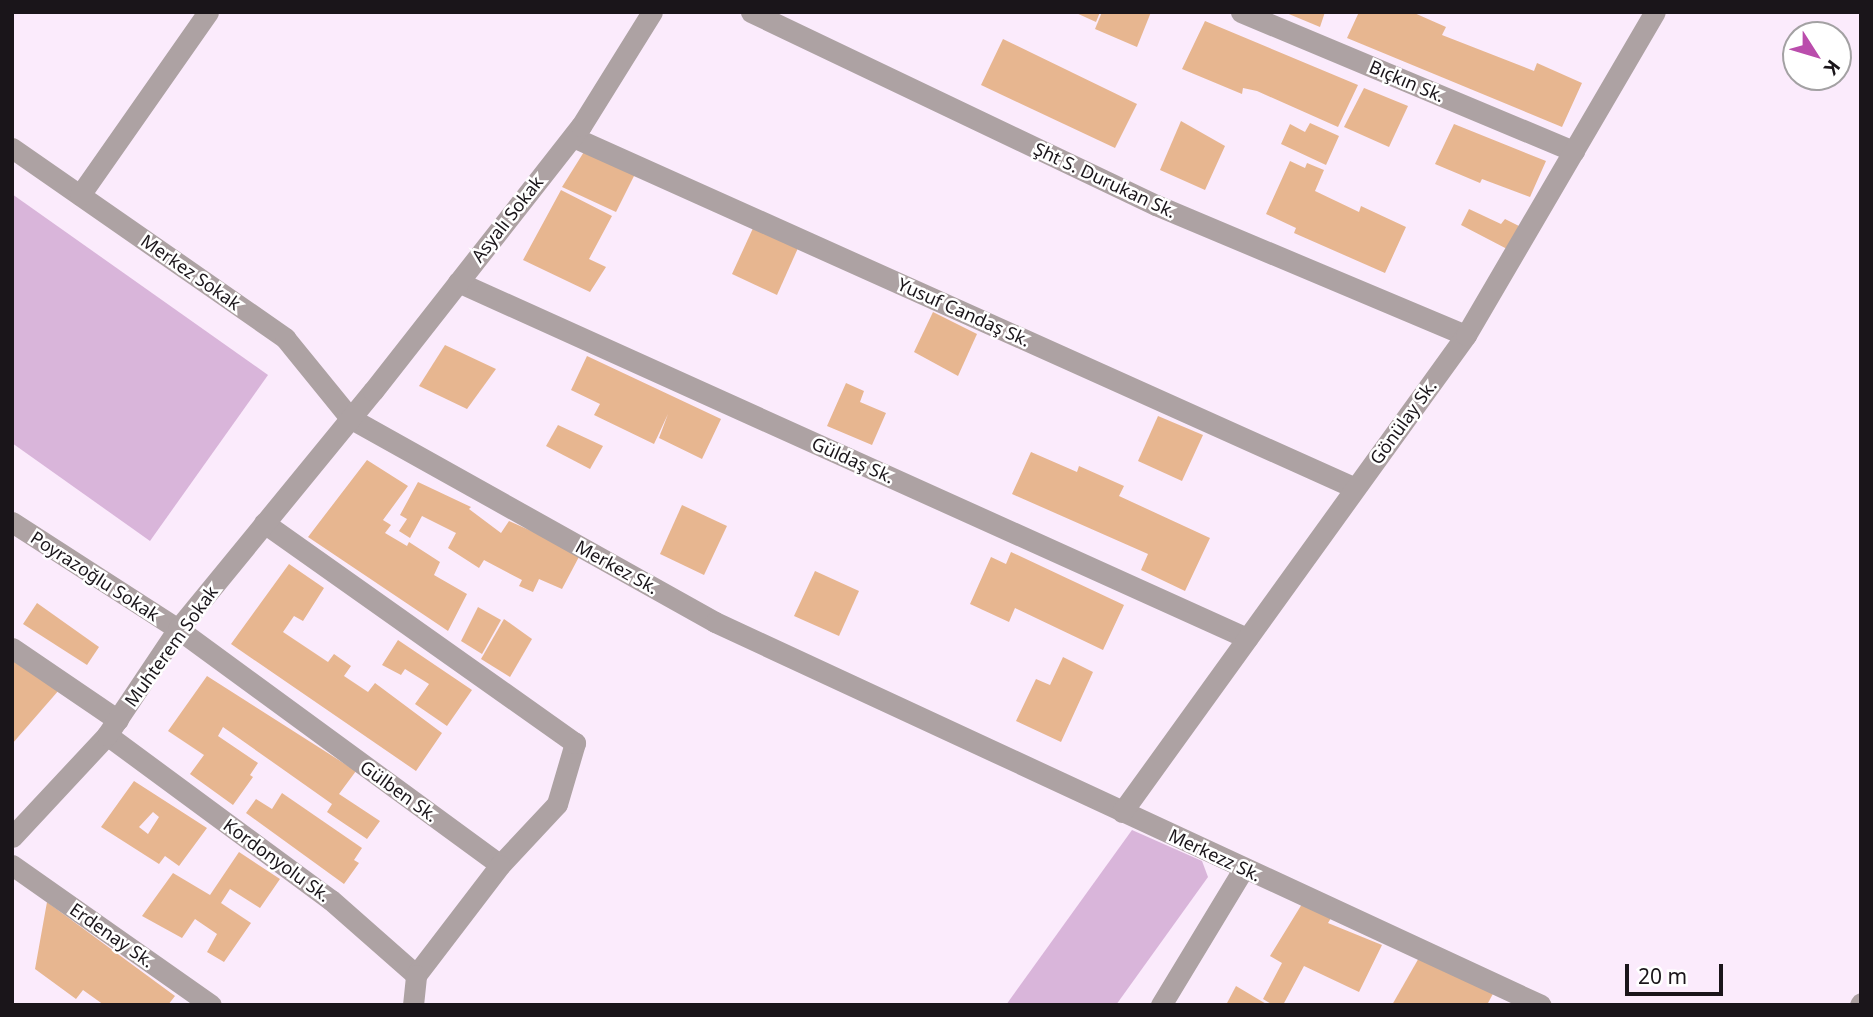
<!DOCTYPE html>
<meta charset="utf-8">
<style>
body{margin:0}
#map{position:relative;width:1873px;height:1017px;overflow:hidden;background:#fbebfc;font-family:"Noto Sans",sans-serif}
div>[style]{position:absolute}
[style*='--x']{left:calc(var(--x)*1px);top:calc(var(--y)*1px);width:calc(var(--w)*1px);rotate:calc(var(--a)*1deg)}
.green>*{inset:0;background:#d9b5da}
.building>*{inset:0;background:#e7b690}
.minor>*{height:21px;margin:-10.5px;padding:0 10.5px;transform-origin:10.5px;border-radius:10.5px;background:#ada2a3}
span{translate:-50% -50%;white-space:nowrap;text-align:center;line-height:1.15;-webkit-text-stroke:5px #fff;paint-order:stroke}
.street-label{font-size:18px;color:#1a151a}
.frame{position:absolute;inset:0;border:14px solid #1a151a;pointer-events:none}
.north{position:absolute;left:1782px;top:21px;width:70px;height:70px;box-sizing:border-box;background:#fff;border:2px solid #a3a1a3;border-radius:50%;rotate:127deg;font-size:19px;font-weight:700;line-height:28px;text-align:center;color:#1a151a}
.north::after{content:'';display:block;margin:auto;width:24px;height:32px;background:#ba4dac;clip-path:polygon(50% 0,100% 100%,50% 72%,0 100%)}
.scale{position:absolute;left:1625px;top:964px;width:98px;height:32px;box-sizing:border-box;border:4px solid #1a151a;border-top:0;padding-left:9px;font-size:21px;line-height:24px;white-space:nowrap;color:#1a151a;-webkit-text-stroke:5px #fff;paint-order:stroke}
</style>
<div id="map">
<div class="green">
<i style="clip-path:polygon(12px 194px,268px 375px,150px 541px,12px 443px)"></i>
<i style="clip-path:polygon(1132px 830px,1202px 861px,1208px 877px,1116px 1005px,1006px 1005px)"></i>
</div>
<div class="building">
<i style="clip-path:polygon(1074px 12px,1100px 12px,1096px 22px)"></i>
<i style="clip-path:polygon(1102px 12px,1151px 12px,1137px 47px,1095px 29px)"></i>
<i style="clip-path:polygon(1284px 12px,1325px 12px,1320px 27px)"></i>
<i style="clip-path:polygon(1359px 12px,1412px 12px,1446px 27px,1442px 35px,1534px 71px,1537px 63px,1582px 83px,1562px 127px,1347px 38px)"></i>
<i style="clip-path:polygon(1205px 21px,1358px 85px,1338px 127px,1257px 91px,1243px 88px,1242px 94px,1182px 69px)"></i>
<i style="clip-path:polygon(1003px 39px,1137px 104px,1115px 148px,981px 85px)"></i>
<i style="clip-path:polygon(1364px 88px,1408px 106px,1389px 147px,1344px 127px)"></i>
<i style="clip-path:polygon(1181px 121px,1225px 146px,1205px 190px,1160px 170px)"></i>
<i style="clip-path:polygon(1310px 123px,1339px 136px,1326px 165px,1281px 144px,1290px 124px,1305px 132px)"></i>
<i style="clip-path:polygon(1454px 124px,1546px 161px,1530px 197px,1482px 179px,1480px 183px,1435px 164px)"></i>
<i style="clip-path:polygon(587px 147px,637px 170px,616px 212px,562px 187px)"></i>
<i style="clip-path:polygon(1290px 161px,1305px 168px,1307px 163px,1324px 170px,1315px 191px,1359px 212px,1361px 206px,1406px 227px,1385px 273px,1294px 233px,1296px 228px,1266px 214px)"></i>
<i style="clip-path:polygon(561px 190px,612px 216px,589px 259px,606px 267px,590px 292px,523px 260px)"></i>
<i style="clip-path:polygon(1469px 209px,1501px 224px,1505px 219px,1519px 226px,1509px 250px,1461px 225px)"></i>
<i style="clip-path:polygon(754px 226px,798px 248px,777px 295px,732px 274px)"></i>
<i style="clip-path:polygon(933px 312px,977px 334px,958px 376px,914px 352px)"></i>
<i style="clip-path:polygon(445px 345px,496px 369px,467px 409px,419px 386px)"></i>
<i style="clip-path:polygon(587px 356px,721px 419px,702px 459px,659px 438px,668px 414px,654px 444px,594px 415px,600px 404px,571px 390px)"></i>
<i style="clip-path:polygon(846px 383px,864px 391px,860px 402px,886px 413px,872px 445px,827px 426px)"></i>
<i style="clip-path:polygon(1158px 416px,1203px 435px,1182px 481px,1138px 461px)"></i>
<i style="clip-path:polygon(558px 425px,603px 446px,590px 469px,546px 446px)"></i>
<i style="clip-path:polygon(1031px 452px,1077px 472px,1079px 466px,1124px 486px,1119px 496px,1210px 538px,1185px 591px,1141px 570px,1148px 554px,1012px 494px)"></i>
<i style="clip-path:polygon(367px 460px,408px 486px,383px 520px,391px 525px,385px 533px,407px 546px,409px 542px,440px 562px,434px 575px,467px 594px,448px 631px,308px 537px)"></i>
<i style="clip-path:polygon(418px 482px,471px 507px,469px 509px,501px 533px,509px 521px,581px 553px,562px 589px,539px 579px,533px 592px,519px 586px,522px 580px,484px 560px,479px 568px,448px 548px,456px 533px,422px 516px,410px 538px,399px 531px,407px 519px,400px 515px)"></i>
<i style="clip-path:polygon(682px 505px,727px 526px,704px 575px,660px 554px)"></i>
<i style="clip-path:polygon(1011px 552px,1124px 605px,1103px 650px,1015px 608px,1009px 622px,970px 604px,991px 557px,1006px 564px)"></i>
<i style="clip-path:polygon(289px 564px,324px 588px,303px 621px,294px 616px,283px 632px,328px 662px,334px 654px,351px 666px,344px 676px,368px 692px,375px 683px,442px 733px,416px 771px,231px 644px)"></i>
<i style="clip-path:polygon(815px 571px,859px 591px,839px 636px,794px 616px)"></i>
<i style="clip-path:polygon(37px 603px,99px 647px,87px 665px,23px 624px)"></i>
<i style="clip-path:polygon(478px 607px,501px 620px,482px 654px,461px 641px)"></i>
<i style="clip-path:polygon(504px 619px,532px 639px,510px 677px,481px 659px)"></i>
<i style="clip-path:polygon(398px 640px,472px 690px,447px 726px,415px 704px,429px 684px,405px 669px,401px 675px,382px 665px)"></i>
<i style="clip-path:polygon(1063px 657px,1093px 672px,1061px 742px,1016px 721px,1036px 679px,1050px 685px)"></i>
<i style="clip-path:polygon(12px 658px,59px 690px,12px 744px)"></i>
<i style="clip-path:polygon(207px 676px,356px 771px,339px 794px,380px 821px,367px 839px,327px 812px,332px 804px,223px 727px,218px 736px,258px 763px,250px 775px,253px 777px,233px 805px,190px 774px,204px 755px,168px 731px)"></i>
<i style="clip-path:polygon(evenodd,134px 781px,207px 828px,179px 866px,165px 856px,159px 864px,101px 827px,134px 781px,153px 812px,159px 817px,148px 834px,139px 827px,153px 812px)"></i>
<i style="clip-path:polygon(282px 793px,362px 848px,354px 860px,359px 863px,344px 884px,246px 813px,256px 799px,272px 809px)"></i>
<i style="clip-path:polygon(239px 852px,280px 879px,260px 908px,230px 889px,221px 903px,251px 923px,224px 962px,207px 952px,217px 934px,195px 919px,182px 938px,142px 916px,173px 873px,210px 895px)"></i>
<i style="clip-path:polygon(47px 902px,175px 996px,168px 1005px,104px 1005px,83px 990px,76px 999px,35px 969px)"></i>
<i style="clip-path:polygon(1302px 904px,1331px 918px,1328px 923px,1382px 945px,1359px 992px,1304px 966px,1283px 1005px,1273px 1005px,1263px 999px,1282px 963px,1270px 956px)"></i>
<i style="clip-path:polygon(1420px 956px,1496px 988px,1487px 1005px,1392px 1005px)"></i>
<i style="clip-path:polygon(1236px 986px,1268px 1005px,1226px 1005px)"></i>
</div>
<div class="minor">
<i style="--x:751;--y:12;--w:449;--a:25.5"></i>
<i style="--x:1156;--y:205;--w:336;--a:22.8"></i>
<i style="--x:1241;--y:12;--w:361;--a:22.7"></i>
<i style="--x:573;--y:137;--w:857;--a:24.17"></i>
<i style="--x:12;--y:148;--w:333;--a:34.8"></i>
<i style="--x:285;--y:338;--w:103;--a:50.9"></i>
<i style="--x:350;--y:418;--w:418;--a:29.2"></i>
<i style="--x:715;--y:622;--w:910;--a:24.88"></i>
<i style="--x:80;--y:195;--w:223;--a:-55"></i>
<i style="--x:458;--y:282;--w:866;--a:24.29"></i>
<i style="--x:12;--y:522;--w:197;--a:32.8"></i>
<i style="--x:178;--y:629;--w:399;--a:36.2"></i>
<i style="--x:500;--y:865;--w:83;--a:-46.9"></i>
<i style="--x:557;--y:804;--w:64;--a:-73.6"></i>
<i style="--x:575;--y:743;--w:381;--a:-144.7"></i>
<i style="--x:12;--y:648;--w:128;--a:34.2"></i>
<i style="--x:107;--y:735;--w:278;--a:36.4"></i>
<i style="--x:331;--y:900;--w:113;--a:41.4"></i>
<i style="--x:1122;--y:812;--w:588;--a:-54.2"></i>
<i style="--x:1466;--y:335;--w:374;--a:-59.7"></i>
<i style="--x:12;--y:837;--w:139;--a:-47"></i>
<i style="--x:107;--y:735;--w:128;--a:-56.2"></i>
<i style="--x:178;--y:629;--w:308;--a:-50.7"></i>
<i style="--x:373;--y:391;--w:337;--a:-51.9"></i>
<i style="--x:581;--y:126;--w:134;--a:-58.1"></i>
<i style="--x:12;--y:865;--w:243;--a:35.1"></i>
<i style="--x:416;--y:975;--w:138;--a:-52.6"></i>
<i style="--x:413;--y:1005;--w:30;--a:-84"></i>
<i style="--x:1161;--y:1005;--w:160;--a:-58.8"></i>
<i style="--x:1860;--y:1005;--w:2;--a:-63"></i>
</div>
<div class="street-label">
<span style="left:1407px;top:81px;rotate:23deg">Bıçkın Sk.</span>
<span style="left:1105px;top:180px;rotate:25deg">Şht S. Durukan Sk.</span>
<span style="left:507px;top:219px;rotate:-52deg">Asyalı Sokak</span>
<span style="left:191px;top:272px;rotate:35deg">Merkez Sokak</span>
<span style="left:964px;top:312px;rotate:24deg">Yusuf Candaş Sk.</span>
<span style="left:1403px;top:422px;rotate:-54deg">Gönülay Sk.</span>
<span style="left:853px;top:460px;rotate:24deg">Güldaş Sk.</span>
<span style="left:617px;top:567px;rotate:29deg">Merkez Sk.</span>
<span style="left:95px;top:576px;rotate:33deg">Poyrazoğlu Sokak</span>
<span style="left:171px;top:646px;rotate:-54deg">Muhterem Sokak</span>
<span style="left:399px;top:791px;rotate:36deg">Gülben Sk.</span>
<span style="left:1215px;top:855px;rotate:25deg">Merkezz Sk.</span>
<span style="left:277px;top:860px;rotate:36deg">Kordonyolu Sk.</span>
<span style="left:112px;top:935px;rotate:35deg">Erdenay Sk.</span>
</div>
<div class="frame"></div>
<div class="north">K</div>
<div class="scale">20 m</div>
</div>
